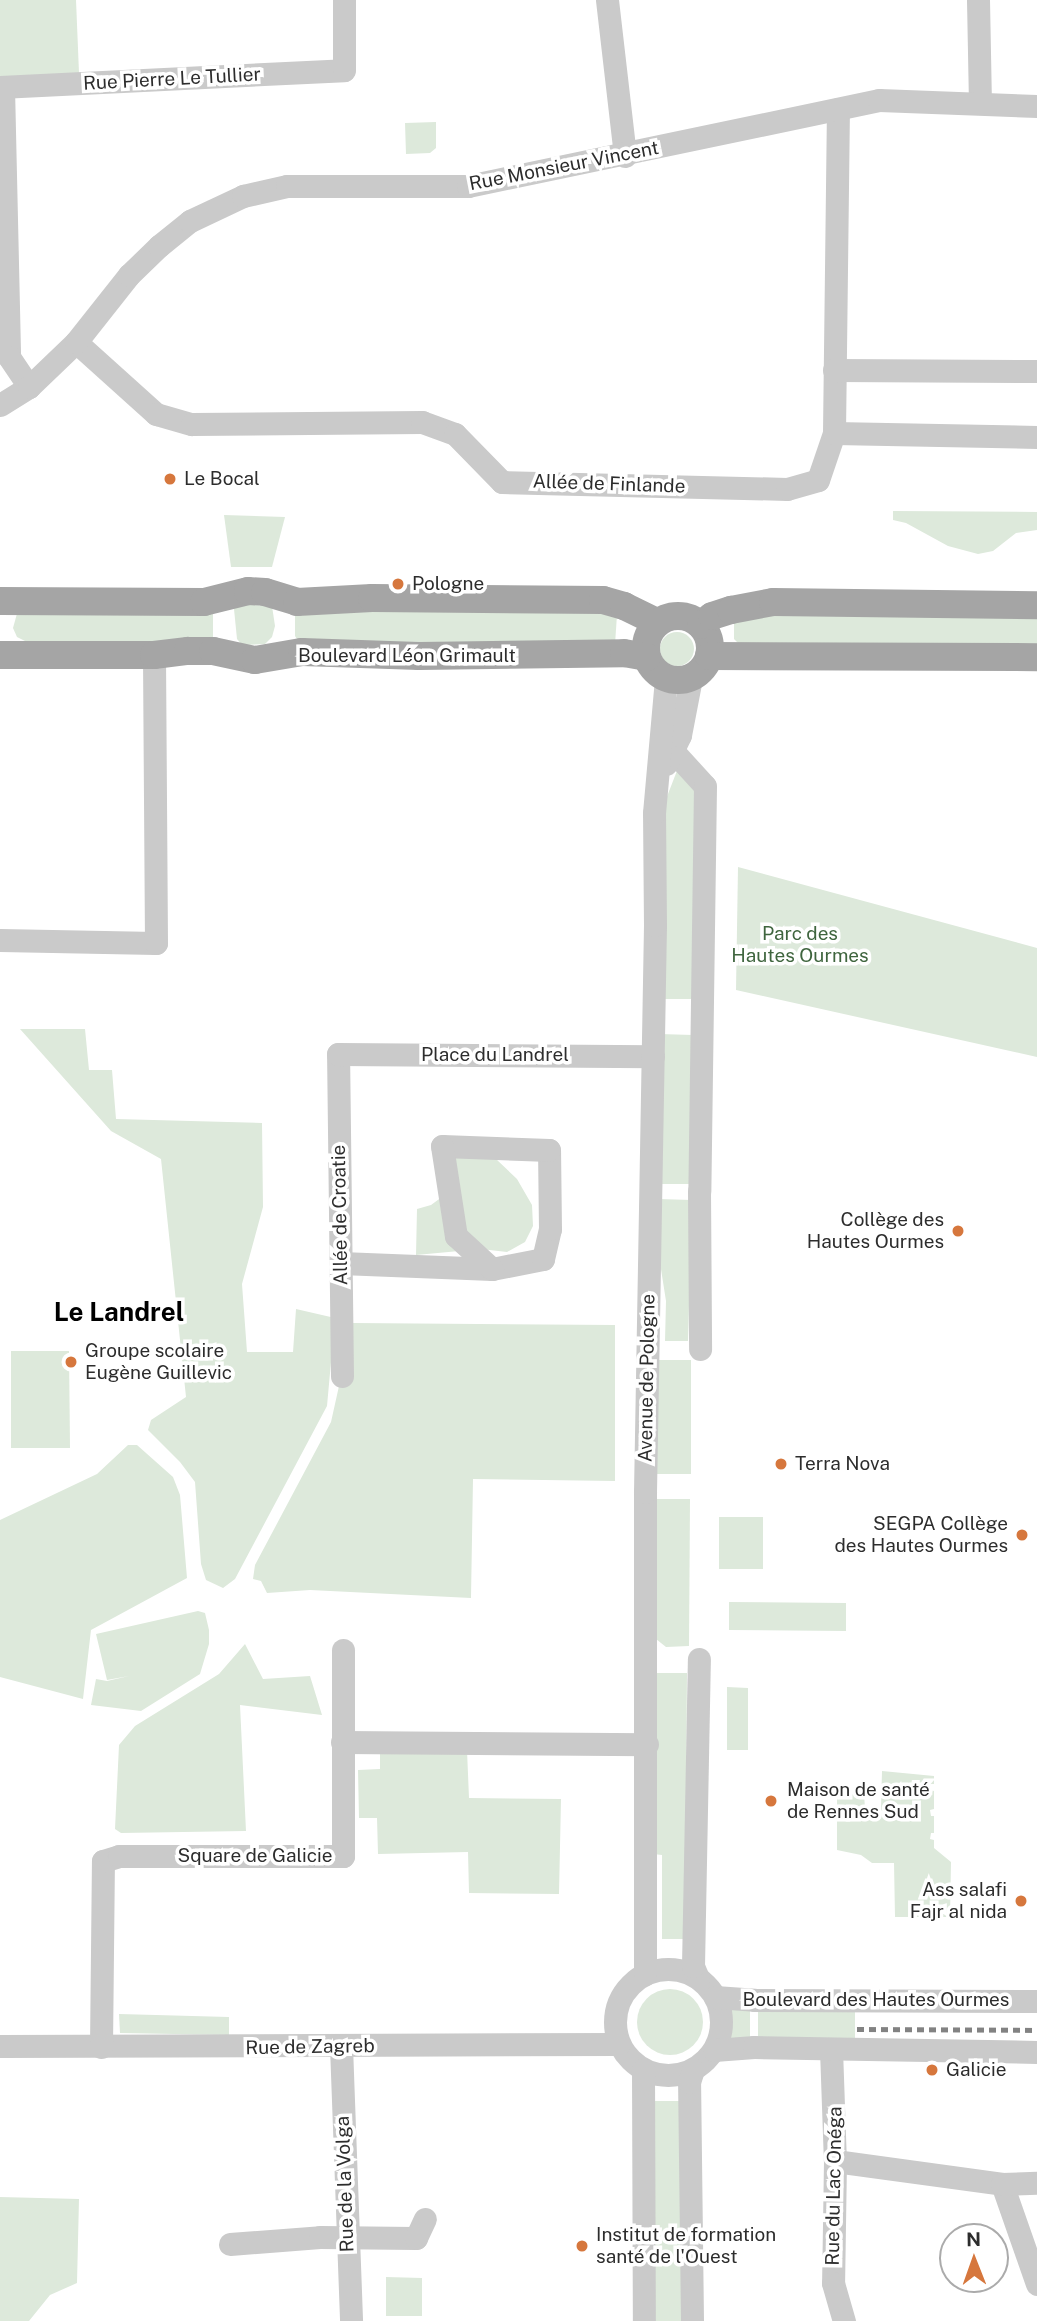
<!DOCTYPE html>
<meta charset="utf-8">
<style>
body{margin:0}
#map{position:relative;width:1037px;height:2321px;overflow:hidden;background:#fff;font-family:"Public Sans",sans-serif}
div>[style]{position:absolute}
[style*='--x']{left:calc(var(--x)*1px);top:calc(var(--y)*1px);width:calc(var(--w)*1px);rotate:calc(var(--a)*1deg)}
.green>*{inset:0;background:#dde9db}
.round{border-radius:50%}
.minor>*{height:23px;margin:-11.5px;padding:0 11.5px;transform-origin:11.5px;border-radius:11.5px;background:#cacaca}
.minor>.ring{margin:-11.5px;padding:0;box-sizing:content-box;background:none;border:23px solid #cacaca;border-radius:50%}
.major>*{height:28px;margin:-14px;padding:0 14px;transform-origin:14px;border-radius:14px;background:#a5a5a5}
.major>.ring{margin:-14px;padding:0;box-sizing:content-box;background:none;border:28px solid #a5a5a5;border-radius:50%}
.rail>*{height:5px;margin-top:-2.5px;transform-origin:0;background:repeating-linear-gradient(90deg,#828282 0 7px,transparent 0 12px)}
.dots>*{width:19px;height:19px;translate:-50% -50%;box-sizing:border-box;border:4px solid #fff;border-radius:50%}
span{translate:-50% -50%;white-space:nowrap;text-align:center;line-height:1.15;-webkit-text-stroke:7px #fff;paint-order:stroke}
.street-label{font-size:19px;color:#2d2d2d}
.poi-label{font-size:19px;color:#2d2d2d}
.left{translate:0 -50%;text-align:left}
.right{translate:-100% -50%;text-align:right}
.park-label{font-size:19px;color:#3f653e}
.district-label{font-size:26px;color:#000;font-weight:700}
.north{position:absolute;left:939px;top:2223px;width:70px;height:70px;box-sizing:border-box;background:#fff;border:2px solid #ababab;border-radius:50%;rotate:359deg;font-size:19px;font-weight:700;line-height:28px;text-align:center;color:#2d2d2d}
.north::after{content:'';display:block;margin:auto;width:24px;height:32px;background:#d6773d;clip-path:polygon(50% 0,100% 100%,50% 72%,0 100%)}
</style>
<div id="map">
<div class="green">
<i style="clip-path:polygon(0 0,76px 0,79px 73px,0 77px)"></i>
<i style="clip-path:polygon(436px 122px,436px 148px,430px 153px,406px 154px,405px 123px)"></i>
<i style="clip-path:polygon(893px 511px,1037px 512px,1037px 530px,1016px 533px,993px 551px,978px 554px,948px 546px,906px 523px,893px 520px)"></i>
<i style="clip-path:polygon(224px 515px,285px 517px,272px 567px,231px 567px)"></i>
<i style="clip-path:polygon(237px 604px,272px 606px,275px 626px,272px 637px,265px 644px,242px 645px,237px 639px,234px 609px)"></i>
<i style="clip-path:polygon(569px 606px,617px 615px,615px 644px,298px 641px,295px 636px,295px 613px)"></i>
<i style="clip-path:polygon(18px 610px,213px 611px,213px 641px,25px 641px,17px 637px,13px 628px)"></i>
<i style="clip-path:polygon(749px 611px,1037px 616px,1037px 648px,739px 644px,734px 639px,734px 618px)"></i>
<i class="round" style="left:660px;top:632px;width:34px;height:34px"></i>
<i style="clip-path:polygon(680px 763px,694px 784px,695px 999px,660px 999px,661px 812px)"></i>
<i style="clip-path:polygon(738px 867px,1037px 948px,1037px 1057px,736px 990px)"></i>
<i style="clip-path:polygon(20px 1029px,85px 1029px,89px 1070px,112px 1070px,116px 1119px,262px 1123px,263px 1207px,242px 1284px,247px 1352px,293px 1352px,296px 1309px,335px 1318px,327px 1406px,235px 1579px,223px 1588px,206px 1580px,201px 1564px,195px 1482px,180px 1462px,148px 1430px,151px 1420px,186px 1397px,161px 1159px,111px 1131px)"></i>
<i style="clip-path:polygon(659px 1034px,693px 1035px,692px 1184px,657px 1184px)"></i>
<i style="clip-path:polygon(454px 1154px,496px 1159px,517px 1179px,532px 1205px,533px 1226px,525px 1242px,507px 1252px,481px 1249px,416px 1255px,417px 1209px,431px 1205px,446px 1194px)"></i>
<i style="clip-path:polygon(658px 1199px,692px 1200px,688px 1341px,665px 1341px,666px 1301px,658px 1250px)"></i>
<i style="clip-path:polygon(353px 1323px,615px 1325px,615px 1481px,473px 1479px,471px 1598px,310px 1590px,267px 1593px,261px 1581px,253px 1579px,255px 1565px,331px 1422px)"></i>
<i style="clip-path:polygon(11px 1351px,69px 1351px,70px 1448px,11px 1448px)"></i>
<i style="clip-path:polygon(657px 1360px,691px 1360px,691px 1474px,657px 1474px)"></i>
<i style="clip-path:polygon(128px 1445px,137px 1445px,173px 1477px,180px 1495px,187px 1578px,91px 1630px,83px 1699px,0 1677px,0 1520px,97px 1474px)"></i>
<i style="clip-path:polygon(657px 1499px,690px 1499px,689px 1646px,666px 1647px,656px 1639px)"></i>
<i style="clip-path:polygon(719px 1517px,763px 1517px,763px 1569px,719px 1569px)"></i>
<i style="clip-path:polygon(729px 1602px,846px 1603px,846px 1631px,729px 1630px)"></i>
<i style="clip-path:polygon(198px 1611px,205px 1613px,209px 1630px,209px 1644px,200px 1674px,141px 1711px,91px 1705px,96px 1679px,107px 1681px,129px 1676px,107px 1680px,96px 1634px)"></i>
<i style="clip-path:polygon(245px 1644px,263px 1679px,310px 1676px,322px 1715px,240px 1705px,246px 1831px,121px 1833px,115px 1829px,119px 1745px,135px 1726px,219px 1674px)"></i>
<i style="clip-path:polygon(654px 1673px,687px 1673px,685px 1939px,662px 1939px,662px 1855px,653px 1854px)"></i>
<i style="clip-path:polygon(727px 1687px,748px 1688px,748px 1750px,727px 1750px)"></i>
<i style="clip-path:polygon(467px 1750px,469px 1798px,561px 1799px,559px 1894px,469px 1893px,468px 1852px,378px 1854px,377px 1818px,359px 1818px,358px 1770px,380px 1769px,380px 1751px)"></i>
<i style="clip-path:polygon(882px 1771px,934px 1776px,934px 1784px,930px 1784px,931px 1790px,934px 1791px,934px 1809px,930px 1810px,931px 1816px,934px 1816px,934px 1833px,931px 1833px,930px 1839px,934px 1840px,934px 1848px,951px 1862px,950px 1917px,895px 1917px,894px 1863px,872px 1863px,861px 1855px,837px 1850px,837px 1795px,864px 1794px,865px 1808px,881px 1808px)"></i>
<i class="round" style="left:637px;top:1989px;width:66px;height:66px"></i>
<i style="clip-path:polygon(730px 2006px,750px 2006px,750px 2039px,729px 2039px)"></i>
<i style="clip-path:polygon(758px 2006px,855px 2006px,855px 2040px,758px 2040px)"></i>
<i style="clip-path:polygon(119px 2014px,229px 2017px,229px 2035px,120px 2033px)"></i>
<i style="clip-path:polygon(654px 2101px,682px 2101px,685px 2321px,651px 2321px)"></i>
<i style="clip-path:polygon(0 2197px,79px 2199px,77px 2283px,50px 2295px,29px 2321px,0 2321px)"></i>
<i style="clip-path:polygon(386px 2277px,422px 2278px,422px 2316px,386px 2316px)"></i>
</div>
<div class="minor">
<i style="--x:607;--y:0;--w:157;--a:83.4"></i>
<i style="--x:978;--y:0;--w:103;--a:88.9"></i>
<i style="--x:0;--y:87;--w:344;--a:-2.8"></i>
<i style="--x:344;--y:70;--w:70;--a:-90"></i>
<i style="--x:3;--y:87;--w:270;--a:88.7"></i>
<i style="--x:9;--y:357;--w:36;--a:56"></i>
<i style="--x:76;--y:342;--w:108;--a:42"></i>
<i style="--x:156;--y:414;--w:37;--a:16"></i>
<i style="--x:192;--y:424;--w:230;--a:-0.5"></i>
<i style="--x:422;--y:422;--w:35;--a:20"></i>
<i style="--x:455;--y:434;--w:67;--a:45.6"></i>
<i style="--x:502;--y:482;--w:285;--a:1.4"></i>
<i style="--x:787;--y:489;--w:32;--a:-16"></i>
<i style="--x:818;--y:480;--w:50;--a:-71.2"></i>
<i style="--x:834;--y:433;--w:324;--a:-89.3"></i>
<i style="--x:834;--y:370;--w:203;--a:0.3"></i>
<i style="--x:0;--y:405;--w:34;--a:-32"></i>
<i style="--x:29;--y:387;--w:65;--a:-43.8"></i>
<i style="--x:76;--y:342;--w:85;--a:-51.7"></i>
<i style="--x:129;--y:275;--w:42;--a:-44"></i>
<i style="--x:159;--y:246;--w:40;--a:-39"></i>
<i style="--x:190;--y:221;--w:59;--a:-25.3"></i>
<i style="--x:243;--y:196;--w:45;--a:-12.8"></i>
<i style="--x:287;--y:186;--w:181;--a:0"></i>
<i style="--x:468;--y:186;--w:420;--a:-11.8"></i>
<i style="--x:879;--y:100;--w:158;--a:2.2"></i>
<i style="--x:834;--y:433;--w:203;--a:1.1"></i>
<i style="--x:673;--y:751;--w:47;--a:47.6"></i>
<i style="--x:705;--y:786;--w:405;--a:90.8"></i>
<i style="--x:699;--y:1191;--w:158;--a:89.6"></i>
<i style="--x:666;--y:764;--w:32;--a:-64"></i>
<i style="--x:680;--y:735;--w:58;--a:-79.1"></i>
<i style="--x:0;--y:940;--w:156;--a:1.1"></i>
<i style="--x:156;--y:943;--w:288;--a:-90.4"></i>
<i style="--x:341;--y:1263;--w:151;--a:2.3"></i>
<i style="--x:492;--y:1269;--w:52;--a:-11.1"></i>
<i style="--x:543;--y:1259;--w:31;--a:-77"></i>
<i style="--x:550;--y:1229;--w:79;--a:-90.7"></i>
<i style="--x:549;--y:1150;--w:107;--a:-177.9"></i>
<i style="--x:442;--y:1146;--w:91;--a:81.2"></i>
<i style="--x:456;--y:1236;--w:49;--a:42.5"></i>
<i style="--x:342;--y:1376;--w:322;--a:-90.7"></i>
<i style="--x:338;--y:1054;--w:315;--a:0.4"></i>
<i style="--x:342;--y:1742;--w:305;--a:0.4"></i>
<i class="ring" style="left:615px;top:1969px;width:83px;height:83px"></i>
<i style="--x:645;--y:1974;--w:482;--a:-90"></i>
<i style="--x:645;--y:1492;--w:567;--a:-88.99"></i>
<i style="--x:655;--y:925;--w:112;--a:-90.5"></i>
<i style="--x:654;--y:813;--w:136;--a:-84.9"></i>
<i style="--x:698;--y:1978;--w:13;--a:-113"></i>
<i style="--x:693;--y:1966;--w:307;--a:-88.9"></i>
<i style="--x:715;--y:1997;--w:39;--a:4"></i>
<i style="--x:754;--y:2000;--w:283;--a:0.2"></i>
<i style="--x:0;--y:2046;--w:619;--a:-0.19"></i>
<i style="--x:341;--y:2046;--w:275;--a:87.9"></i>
<i style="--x:101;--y:2047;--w:186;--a:-89.4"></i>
<i style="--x:103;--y:1861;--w:17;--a:-17"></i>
<i style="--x:119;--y:1856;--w:224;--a:0"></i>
<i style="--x:343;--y:1856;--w:206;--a:-90"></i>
<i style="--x:831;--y:2049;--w:112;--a:88"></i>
<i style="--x:835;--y:2161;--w:122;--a:90.9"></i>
<i style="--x:833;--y:2283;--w:40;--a:74"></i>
<i style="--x:714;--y:2050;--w:40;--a:-4.3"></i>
<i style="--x:754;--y:2047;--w:283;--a:1"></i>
<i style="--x:643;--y:2070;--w:251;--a:89.8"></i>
<i style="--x:835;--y:2161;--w:169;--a:7.8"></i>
<i style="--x:1002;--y:2184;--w:106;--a:70.7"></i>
<i style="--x:1002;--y:2184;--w:35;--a:-2"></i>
<i style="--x:230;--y:2244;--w:90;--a:-4.4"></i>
<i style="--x:320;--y:2237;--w:96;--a:0.6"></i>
<i style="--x:416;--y:2238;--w:21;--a:-65"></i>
<i style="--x:692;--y:2321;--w:239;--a:-90.7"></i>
<i style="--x:689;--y:2082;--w:13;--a:-72"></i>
</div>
<div class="major">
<i style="--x:0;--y:601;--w:204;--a:0.3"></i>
<i style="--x:204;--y:602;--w:45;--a:-14"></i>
<i style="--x:248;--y:591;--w:17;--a:3"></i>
<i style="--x:265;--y:592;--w:34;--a:17"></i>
<i style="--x:297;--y:602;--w:75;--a:-3.1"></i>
<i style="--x:372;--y:598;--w:231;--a:0.5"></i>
<i style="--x:603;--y:600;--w:22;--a:16"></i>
<i style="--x:624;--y:606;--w:37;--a:26"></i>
<i class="ring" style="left:646px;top:616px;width:36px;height:36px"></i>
<i style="--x:701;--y:625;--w:14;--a:-39"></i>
<i style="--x:712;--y:616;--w:20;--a:-18"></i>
<i style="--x:731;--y:610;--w:43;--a:-10.8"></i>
<i style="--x:773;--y:602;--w:264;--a:0.7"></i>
<i style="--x:0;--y:655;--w:154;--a:0"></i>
<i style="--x:154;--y:655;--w:34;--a:-7"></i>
<i style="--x:188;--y:651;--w:25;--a:0"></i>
<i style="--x:213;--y:651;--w:43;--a:12.1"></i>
<i style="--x:255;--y:660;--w:48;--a:-9.7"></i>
<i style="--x:302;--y:652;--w:117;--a:2"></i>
<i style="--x:419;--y:656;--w:205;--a:-0.8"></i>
<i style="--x:624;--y:653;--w:23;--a:10"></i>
<i style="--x:709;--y:656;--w:328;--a:0.2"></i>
</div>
<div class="rail">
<i style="--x:857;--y:2029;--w:180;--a:0.3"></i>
</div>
<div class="dots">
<i style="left:170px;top:479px;background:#d6773d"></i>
<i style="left:398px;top:584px;background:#d6773d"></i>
<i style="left:958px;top:1231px;background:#d6773d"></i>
<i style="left:71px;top:1362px;background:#d6773d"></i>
<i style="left:781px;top:1464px;background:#d6773d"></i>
<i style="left:1022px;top:1535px;background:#d6773d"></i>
<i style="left:771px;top:1801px;background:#d6773d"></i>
<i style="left:1021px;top:1901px;background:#d6773d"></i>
<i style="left:932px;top:2070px;background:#d6773d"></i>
<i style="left:582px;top:2246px;background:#d6773d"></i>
</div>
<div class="street-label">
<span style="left:172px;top:79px;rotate:-3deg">Rue Pierre Le Tullier</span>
<span style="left:564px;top:166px;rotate:-11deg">Rue Monsieur Vincent</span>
<span style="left:609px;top:484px;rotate:2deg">Allée de Finlande</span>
<span style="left:407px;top:656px">Boulevard Léon Grimault</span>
<span style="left:495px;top:1055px">Place du Landrel</span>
<span style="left:340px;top:1215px;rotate:-91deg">Allée de Croatie</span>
<span style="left:647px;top:1378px;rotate:-89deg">Avenue de Pologne</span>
<span style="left:255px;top:1856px">Square de Galicie</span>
<span style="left:876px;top:2000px">Boulevard des Hautes Ourmes</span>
<span style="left:310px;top:2047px;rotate:-1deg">Rue de Zagreb</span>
<span style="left:345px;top:2184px;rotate:-92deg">Rue de la Volga</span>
<span style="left:834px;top:2186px;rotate:-89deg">Rue du Lac Onéga</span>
</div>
<div class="poi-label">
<span class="left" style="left:184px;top:479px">Le Bocal</span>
<span class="left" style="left:412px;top:584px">Pologne</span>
<span class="right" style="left:944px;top:1231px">Collège des<br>Hautes Ourmes</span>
<span class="left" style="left:85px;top:1362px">Groupe scolaire<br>Eugène Guillevic</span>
<span class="left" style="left:795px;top:1464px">Terra Nova</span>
<span class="right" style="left:1008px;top:1535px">SEGPA Collège<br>des Hautes Ourmes</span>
<span class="left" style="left:787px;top:1801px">Maison de santé<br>de Rennes Sud</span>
<span class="right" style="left:1007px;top:1901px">Ass salafi<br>Fajr al nida</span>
<span class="left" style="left:946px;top:2070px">Galicie</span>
<span class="left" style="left:596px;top:2246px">Institut de formation<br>santé de l'Ouest</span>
</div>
<div class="park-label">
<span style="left:800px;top:945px">Parc des<br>Hautes Ourmes</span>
</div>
<div class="district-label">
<span style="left:119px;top:1312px">Le Landrel</span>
</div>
<div class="north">N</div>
</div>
